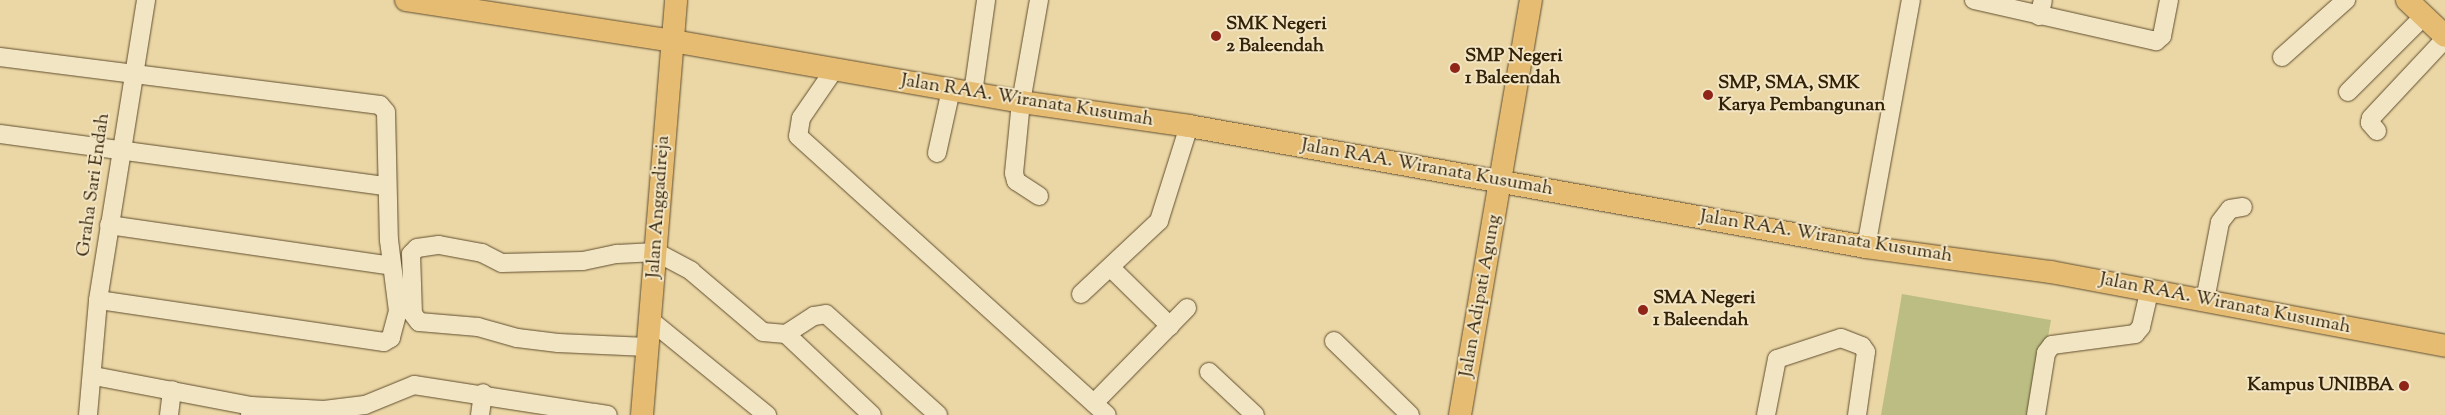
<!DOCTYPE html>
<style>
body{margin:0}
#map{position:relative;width:2445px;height:415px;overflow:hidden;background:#ebd7a5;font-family:"Sorts Mill Goudy",serif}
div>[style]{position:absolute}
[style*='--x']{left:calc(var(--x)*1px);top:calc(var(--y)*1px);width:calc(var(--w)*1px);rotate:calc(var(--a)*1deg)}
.green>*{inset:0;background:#bbbd83}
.roads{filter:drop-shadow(0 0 1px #614e2f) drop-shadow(0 0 1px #614e2f)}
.minor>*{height:18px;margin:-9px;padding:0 9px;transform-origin:9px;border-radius:9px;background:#f2e5c4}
.major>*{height:22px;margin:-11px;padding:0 11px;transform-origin:11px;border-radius:11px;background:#e6bc72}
.dots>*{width:14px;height:14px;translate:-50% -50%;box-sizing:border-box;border:2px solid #f2e5c4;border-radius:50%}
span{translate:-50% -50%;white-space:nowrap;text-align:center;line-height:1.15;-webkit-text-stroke:4px #f2e5c4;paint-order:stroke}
.poi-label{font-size:19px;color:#332108;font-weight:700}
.left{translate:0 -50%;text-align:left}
.right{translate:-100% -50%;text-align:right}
.street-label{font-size:19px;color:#332108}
</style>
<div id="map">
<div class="green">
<i style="clip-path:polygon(1902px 294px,2051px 320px,2034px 415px,1881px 415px)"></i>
</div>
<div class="roads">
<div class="minor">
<i style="--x:1974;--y:0;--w:187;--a:12.7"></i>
<i style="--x:2156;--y:41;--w:8;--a:-40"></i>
<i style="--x:2162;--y:36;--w:37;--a:-79"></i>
<i style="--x:2039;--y:16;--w:16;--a:-76"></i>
<i style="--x:0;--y:57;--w:383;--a:7.2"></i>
<i style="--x:380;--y:105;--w:9;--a:49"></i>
<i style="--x:386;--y:112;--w:128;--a:88.7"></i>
<i style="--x:389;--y:240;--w:72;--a:82.8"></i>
<i style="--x:398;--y:311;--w:28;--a:105"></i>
<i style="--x:391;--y:338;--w:8;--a:150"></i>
<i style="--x:384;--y:342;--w:289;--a:-171.6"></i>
<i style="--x:2282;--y:57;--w:86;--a:-41.7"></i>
<i style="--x:834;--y:70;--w:58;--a:124.5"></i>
<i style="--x:801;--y:118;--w:18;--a:99"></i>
<i style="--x:798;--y:136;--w:416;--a:42.1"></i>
<i style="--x:2348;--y:92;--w:107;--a:-45"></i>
<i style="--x:973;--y:93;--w:94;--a:-82"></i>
<i style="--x:2377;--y:131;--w:11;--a:-131"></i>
<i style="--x:2370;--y:123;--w:5;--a:-79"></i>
<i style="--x:2371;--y:118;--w:108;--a:-46.9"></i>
<i style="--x:0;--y:134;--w:390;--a:7.7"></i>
<i style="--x:937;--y:153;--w:65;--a:-77.5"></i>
<i style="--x:1039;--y:196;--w:27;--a:-147"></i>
<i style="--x:1016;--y:181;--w:8;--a:-104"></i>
<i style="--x:1014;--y:173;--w:71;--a:-84.4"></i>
<i style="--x:1021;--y:102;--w:104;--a:-80"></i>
<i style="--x:109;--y:225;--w:286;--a:8.2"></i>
<i style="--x:1866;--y:247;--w:251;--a:-79.7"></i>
<i style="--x:1111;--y:268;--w:83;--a:44.5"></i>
<i style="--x:1081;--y:294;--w:107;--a:-43.1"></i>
<i style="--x:1159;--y:221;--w:100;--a:-72.5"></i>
<i style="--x:2205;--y:300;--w:79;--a:-79.1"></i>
<i style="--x:2220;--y:222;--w:16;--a:-52"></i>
<i style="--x:2230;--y:209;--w:13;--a:-9"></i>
<i style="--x:650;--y:320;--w:151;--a:39.1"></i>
<i style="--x:786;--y:334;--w:118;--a:43.3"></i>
<i style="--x:1334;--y:341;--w:106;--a:44.2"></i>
<i style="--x:647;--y:347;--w:89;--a:-177.4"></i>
<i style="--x:558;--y:343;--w:41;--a:-173"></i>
<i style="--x:517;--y:338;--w:41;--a:-164.2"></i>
<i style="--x:478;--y:327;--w:59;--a:-175.2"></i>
<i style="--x:419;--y:322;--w:10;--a:-127"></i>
<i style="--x:413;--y:314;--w:60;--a:-91.9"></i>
<i style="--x:411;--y:254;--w:8;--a:-45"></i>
<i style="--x:417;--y:248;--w:22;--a:-8"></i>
<i style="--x:439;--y:245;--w:44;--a:10.5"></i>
<i style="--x:482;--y:253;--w:22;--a:27"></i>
<i style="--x:502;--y:263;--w:81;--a:-1.4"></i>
<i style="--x:583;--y:261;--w:35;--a:-12"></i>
<i style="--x:617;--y:254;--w:39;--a:-3"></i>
<i style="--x:656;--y:252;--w:40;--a:28"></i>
<i style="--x:691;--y:271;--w:94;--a:40.3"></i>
<i style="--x:763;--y:332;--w:23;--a:5"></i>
<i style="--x:786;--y:334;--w:33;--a:-33"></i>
<i style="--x:814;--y:316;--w:12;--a:-9"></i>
<i style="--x:826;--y:314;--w:151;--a:42"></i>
<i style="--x:1209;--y:372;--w:63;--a:43.1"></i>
<i style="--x:94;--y:376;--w:160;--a:10.8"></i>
<i style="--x:1094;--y:403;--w:133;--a:-45.6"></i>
<i style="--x:88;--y:415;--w:115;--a:-85"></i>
<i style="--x:98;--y:300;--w:304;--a:-80.9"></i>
<i style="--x:169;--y:415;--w:25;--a:-83"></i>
<i style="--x:250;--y:415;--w:9;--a:-84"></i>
<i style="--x:251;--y:406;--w:73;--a:3.1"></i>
<i style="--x:324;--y:410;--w:41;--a:-7"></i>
<i style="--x:365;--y:405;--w:53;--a:-22.2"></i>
<i style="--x:414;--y:385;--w:196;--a:8.8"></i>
<i style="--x:480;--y:415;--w:22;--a:-82"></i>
<i style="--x:1766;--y:415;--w:57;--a:-78.9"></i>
<i style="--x:1777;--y:359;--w:67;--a:-18.2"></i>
<i style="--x:1841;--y:338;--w:22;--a:21"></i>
<i style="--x:1862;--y:346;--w:7;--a:56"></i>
<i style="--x:1866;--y:352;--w:64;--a:98.1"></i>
<i style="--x:2036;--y:415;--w:63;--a:-80.8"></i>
<i style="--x:2046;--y:353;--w:10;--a:-53"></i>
<i style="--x:2052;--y:345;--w:84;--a:-7.5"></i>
<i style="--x:2135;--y:334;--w:9;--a:-49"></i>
<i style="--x:2141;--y:327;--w:37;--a:-77"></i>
</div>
<div class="major">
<i style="--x:406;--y:0;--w:270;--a:8.7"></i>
<i style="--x:673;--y:41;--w:353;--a:9.9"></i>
<i style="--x:1021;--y:102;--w:170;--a:8.1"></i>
<i style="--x:1189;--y:126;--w:688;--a:10.13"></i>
<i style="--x:1866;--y:247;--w:187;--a:7.7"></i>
<i style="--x:2051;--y:272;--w:401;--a:10.6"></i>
<i style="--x:2407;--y:0;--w:52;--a:43.5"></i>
<i style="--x:642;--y:415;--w:416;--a:-85.3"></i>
<i style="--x:1460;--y:415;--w:421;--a:-80.3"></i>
</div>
</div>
<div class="dots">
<i style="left:1216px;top:36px;background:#8f2418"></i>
<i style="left:1455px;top:68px;background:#8f2418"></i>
<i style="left:1708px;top:95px;background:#8f2418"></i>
<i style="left:1643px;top:310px;background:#8f2418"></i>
<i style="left:2404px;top:386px;background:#8f2418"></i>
</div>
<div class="poi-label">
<span class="left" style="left:1226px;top:36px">SMK Negeri<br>2 Baleendah</span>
<span class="left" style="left:1465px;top:68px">SMP Negeri<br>1 Baleendah</span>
<span class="left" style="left:1718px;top:95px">SMP, SMA, SMK<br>Karya Pembangunan</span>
<span class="left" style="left:1653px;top:310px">SMA Negeri<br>1 Baleendah</span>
<span class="right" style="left:2394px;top:386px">Kampus UNIBBA</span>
</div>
<div class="street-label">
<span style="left:1027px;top:101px;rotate:9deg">Jalan RAA. Wiranata Kusumah</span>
<span style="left:1427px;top:168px;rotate:10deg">Jalan RAA. Wiranata Kusumah</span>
<span style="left:94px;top:185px;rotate:-82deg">Graha Sari Endah</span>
<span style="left:659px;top:207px;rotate:-86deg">Jalan Anggadireja</span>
<span style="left:1826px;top:237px;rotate:9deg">Jalan RAA. Wiranata Kusumah</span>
<span style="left:1481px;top:296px;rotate:-80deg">Jalan Adipati Agung</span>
<span style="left:2225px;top:304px;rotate:11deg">Jalan RAA. Wiranata Kusumah</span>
</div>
</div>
